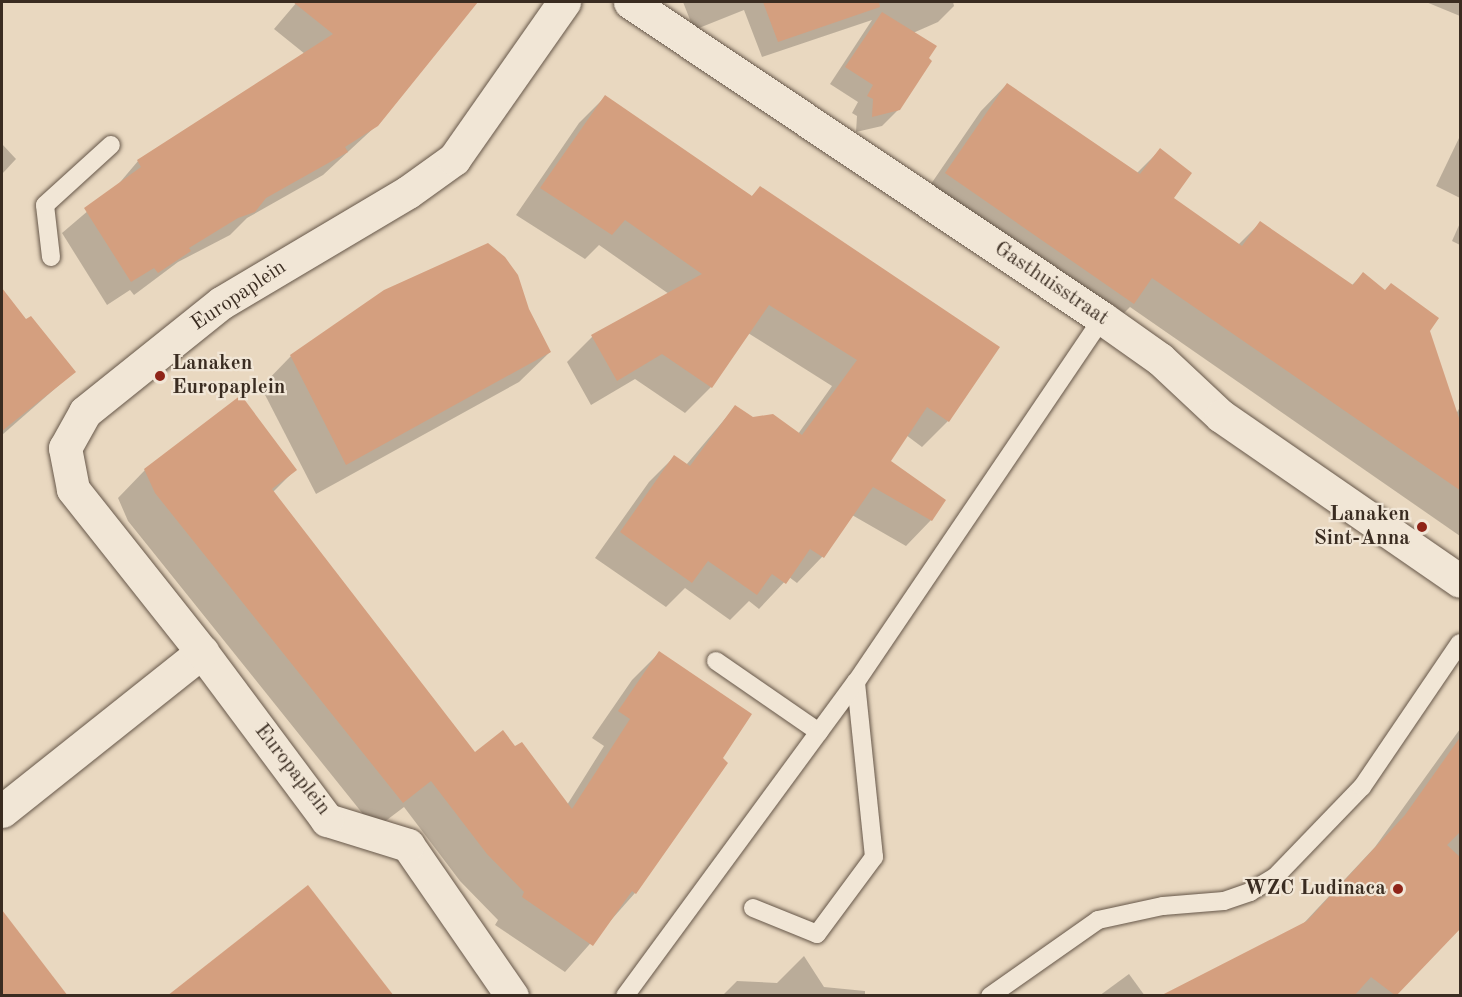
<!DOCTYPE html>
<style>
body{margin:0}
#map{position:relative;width:1462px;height:997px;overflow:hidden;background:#e9d8c0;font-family:"Old Standard TT",serif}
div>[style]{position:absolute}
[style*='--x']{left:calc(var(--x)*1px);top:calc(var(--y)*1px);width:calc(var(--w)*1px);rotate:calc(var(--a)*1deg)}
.shadow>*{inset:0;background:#0003}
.building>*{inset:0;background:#d49f7f}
.roads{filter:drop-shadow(0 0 2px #665749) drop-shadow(0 0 2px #665749)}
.lane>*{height:18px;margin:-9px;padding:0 9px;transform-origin:9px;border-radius:9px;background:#f1e6d6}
.street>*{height:33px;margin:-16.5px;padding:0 16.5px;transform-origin:16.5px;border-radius:16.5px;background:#f1e6d6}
.dots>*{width:16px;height:16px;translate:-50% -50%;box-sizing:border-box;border:3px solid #f1e6d6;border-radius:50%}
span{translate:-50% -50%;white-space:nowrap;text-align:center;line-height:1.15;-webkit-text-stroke:4.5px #f1e6d6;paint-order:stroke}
.street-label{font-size:21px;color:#3a2c21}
.poi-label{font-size:21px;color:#3a2c21;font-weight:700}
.left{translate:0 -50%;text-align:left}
.right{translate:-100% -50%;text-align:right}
.frame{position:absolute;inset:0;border:3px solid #3a2c21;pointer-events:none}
</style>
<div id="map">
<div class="shadow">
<i style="clip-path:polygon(297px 2px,476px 2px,377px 125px,323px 175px,247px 218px,230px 235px,178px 262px,134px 295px,130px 290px,107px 305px,62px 233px,116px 187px,138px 161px,305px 54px,274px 29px)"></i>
<i style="clip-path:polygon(683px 2px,953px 2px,954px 6px,938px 22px,913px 33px,899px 109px,882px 126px,856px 132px,857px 116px,852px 113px,858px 102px,830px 84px,872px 20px,762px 57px,744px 10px,694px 30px)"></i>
<i style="clip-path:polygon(1426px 2px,1460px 2px,1460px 16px)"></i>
<i style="clip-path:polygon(1007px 84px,1136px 174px,1160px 150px,1172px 199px,1238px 245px,1260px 223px,1351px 286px,1363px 274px,1429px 331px,1456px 414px,1460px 407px,1460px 536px,1130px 307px,1107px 330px,920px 200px,981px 111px)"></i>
<i style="clip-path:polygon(605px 97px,751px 197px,760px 188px,998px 347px,948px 421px,922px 447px,906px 435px,889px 462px,931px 520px,906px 546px,852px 515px,822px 557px,797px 583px,789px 577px,759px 609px,749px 601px,730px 620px,685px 588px,666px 607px,595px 558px,649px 482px,674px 457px,686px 465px,735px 407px,753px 419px,798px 434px,832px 386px,748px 333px,711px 387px,685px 413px,635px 379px,591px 405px,567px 362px,592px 337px,669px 294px,599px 245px,585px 259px,516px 215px,579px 123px)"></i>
<i style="clip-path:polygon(1460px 136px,1460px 198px,1436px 186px)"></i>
<i style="clip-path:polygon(2px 144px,16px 159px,2px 174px)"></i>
<i style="clip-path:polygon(1460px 223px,1460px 245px,1452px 241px)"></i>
<i style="clip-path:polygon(2px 305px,74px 372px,2px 435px)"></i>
<i style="clip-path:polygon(527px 310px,550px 352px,519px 382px,316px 494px,261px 387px,291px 356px)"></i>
<i style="clip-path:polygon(145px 470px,295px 470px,273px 492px,475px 754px,567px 805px,604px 746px,592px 738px,632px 680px,659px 653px,635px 893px,565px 972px,495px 925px,498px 920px,460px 881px,404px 807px,375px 829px,128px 521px,118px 498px)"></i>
<i style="clip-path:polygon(1460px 729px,1460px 926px,1394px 996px,1163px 996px,1303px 924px,1375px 847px)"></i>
<i style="clip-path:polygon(2px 912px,66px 996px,2px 996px)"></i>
<i style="clip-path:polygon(804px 956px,824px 987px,865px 991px,865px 996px,722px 996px,737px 981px,777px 983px)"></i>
<i style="clip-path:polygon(1129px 974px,1145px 996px,1099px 996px)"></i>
</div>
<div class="building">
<i style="clip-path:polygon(293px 2px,478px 2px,378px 126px,345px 147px,348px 152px,266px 198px,255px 212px,238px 218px,189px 248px,191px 251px,158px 273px,154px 268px,131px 282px,84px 208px,141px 167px,137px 160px,333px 34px)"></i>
<i style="clip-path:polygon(763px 2px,879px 2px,880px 7px,778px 42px)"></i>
<i style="clip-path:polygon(882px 12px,937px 46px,929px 58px,932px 61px,900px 110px,872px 117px,873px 99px,867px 96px,873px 85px,845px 67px)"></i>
<i style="clip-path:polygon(1007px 83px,1140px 174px,1160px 148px,1192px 173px,1174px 198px,1242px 246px,1260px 221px,1353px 285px,1363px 272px,1385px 290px,1391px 283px,1439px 318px,1430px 331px,1461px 424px,1461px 491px,1152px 278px,1134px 304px,945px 173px)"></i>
<i style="clip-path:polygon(605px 95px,752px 196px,760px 186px,1000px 347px,949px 422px,927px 407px,891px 461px,946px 500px,932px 521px,873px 487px,824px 558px,810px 549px,786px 584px,772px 574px,757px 595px,708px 561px,692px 583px,620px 532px,674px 455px,690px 466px,735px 405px,753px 417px,773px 414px,802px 435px,857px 360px,769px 305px,712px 388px,662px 354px,617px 381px,591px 335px,702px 274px,625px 220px,612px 235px,540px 188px)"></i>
<i style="clip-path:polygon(488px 243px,505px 257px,518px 275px,529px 309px,551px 352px,346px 465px,290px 355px,384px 290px)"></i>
<i style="clip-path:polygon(2px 288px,26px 319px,31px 316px,76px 372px,2px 431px)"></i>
<i style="clip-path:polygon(241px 395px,297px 470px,272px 489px,475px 752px,503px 730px,515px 746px,522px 742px,572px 809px,630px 719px,618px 711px,659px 651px,752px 714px,723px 758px,728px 763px,636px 894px,632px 891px,593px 946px,522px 897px,524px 892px,487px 854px,431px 781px,403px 803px,155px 493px,144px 469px)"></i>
<i style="clip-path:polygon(1461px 736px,1461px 831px,1447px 845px,1461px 858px,1461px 928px,1396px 996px,1371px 977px,1354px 996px,1160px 996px,1307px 921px,1405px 815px)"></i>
<i style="clip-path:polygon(308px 885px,394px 996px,167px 996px)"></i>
<i style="clip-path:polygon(2px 910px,68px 996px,2px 996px)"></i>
</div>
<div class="roads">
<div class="lane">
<i style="--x:51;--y:257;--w:52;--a:-96.6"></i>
<i style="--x:45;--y:205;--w:89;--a:-42.3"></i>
<i style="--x:716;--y:661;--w:125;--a:34.6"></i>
<i style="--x:753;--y:908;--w:69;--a:22.1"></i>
<i style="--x:817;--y:934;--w:96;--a:-53.5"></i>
<i style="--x:874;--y:857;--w:176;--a:-95.9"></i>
<i style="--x:856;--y:682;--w:439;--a:-55.9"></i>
<i style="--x:625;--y:996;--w:390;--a:-53.7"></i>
<i style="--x:990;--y:996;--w:132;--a:-35.1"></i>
<i style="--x:1098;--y:920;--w:66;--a:-12.2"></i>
<i style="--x:1163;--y:906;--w:61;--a:-4.7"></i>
<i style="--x:1224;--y:901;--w:28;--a:-19"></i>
<i style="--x:1250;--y:892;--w:29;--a:-31"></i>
<i style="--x:1275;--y:877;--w:125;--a:-46"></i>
<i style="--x:1362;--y:787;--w:174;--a:-55.8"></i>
</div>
<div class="street">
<i style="--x:630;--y:2;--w:568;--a:33.8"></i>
<i style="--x:1102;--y:318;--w:71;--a:35.3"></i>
<i style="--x:1160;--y:359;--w:83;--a:43.1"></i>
<i style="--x:1221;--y:416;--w:290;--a:34.6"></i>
<i style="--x:2;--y:811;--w:256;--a:-38.5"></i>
<i style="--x:512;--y:996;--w:183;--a:-124.6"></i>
<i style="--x:408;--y:845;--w:85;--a:-162.8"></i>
<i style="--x:327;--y:820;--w:209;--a:-126.7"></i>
<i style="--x:202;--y:652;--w:208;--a:-128.4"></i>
<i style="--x:73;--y:489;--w:42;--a:-101"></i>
<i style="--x:65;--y:448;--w:41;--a:-60.9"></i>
<i style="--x:85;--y:412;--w:174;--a:-38.7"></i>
<i style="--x:221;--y:303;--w:217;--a:-30.7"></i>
<i style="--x:408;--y:192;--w:57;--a:-35.7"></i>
<i style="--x:454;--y:159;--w:192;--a:-55"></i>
</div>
</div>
<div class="dots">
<i style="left:160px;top:376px;background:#8f2418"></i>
<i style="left:1422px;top:527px;background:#8f2418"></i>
<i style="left:1398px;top:889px;background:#8f2418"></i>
</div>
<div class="street-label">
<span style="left:1051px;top:284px;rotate:34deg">Gasthuisstraat</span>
<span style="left:239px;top:296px;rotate:-34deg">Europaplein</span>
<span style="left:292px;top:770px;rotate:52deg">Europaplein</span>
</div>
<div class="poi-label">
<span class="left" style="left:172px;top:376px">Lanaken<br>Europaplein</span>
<span class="right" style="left:1410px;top:527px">Lanaken<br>Sint-Anna</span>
<span class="right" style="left:1386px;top:889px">WZC Ludinaca</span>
</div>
<div class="frame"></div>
</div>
